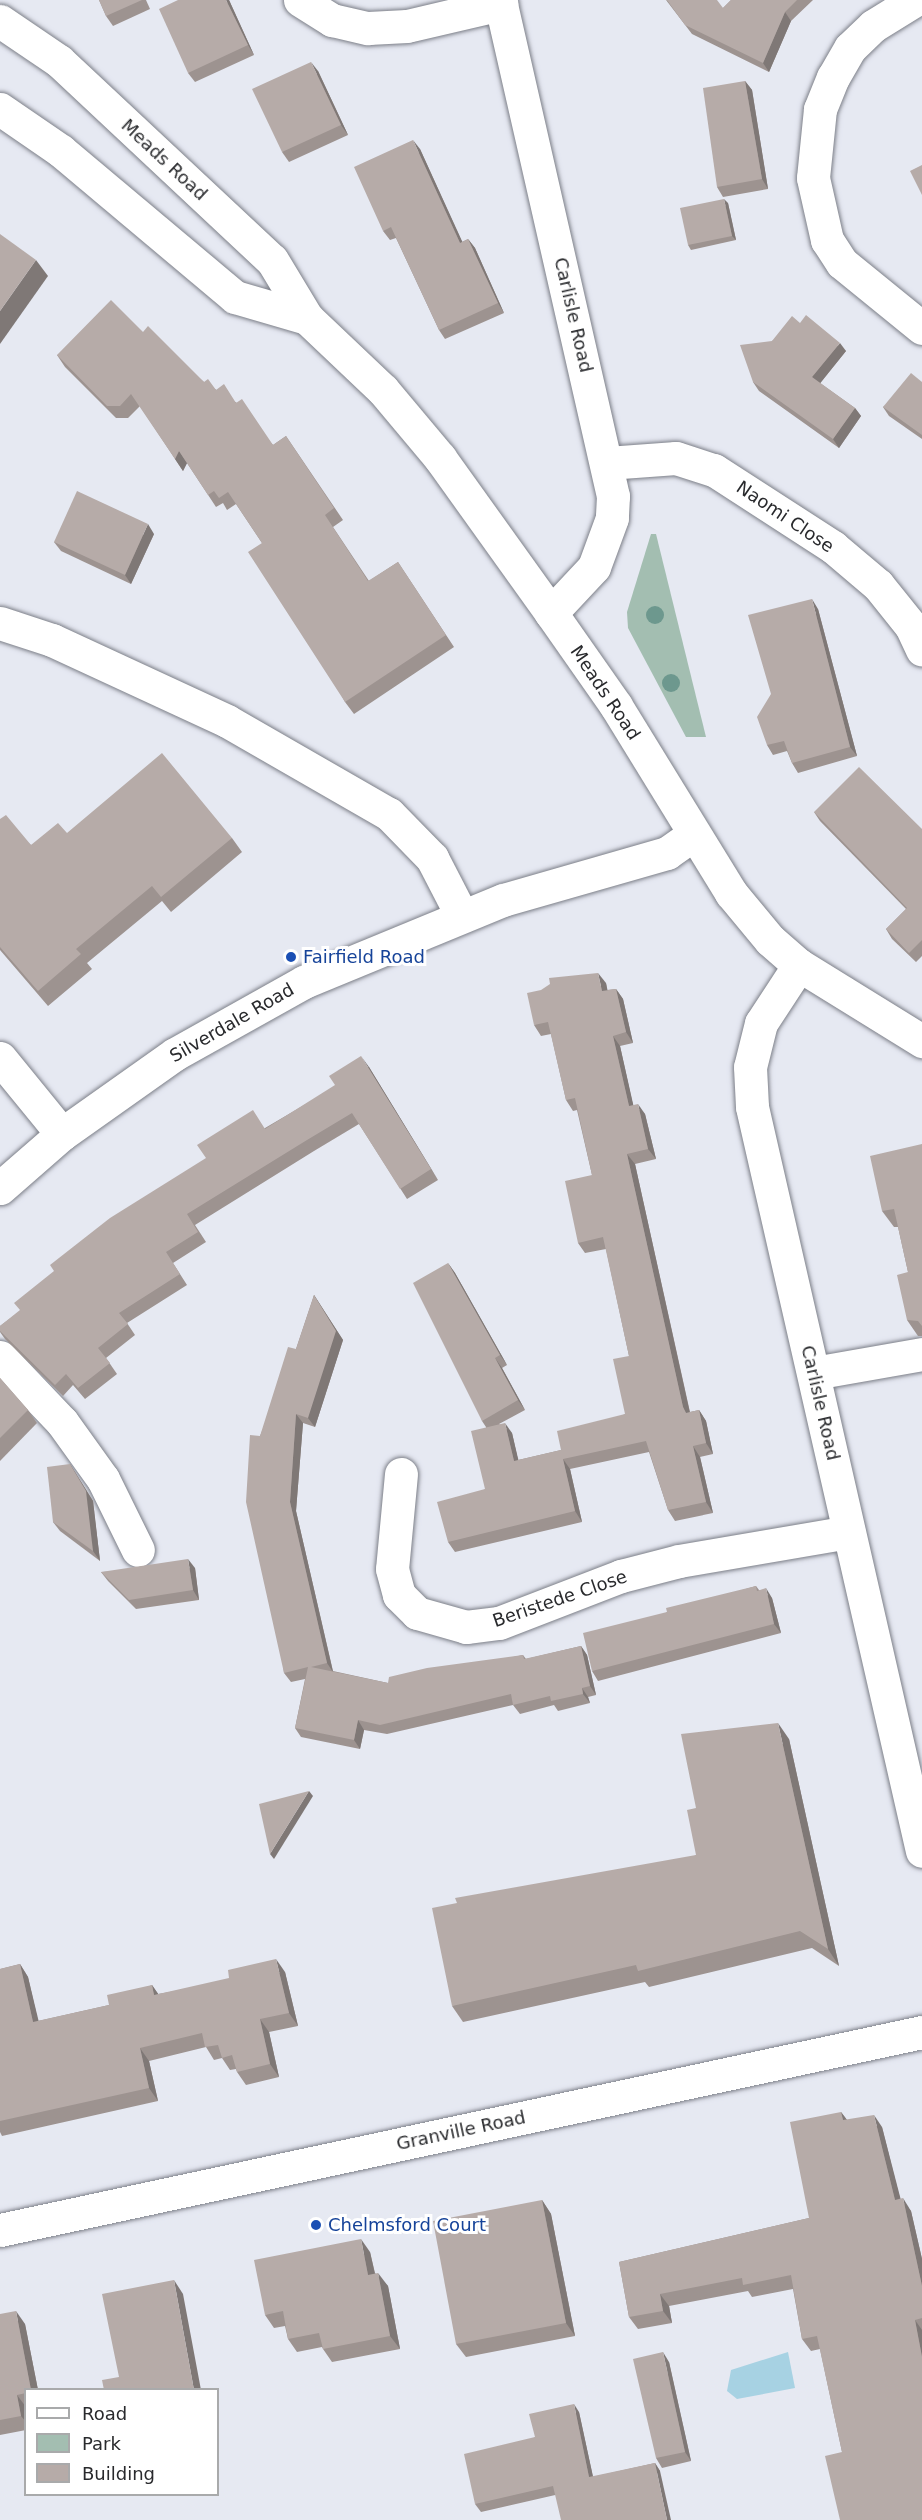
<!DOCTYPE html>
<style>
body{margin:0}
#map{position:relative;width:922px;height:2520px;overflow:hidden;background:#e6e9f2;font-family:"DejaVu Sans",sans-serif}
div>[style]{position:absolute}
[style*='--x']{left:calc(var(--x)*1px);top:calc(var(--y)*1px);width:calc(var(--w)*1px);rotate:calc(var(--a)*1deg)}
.green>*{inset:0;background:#a3beb1}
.water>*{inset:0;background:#a7d2e3}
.roads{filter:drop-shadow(0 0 2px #7c7f88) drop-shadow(0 0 2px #7c7f88)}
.minor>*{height:33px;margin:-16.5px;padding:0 16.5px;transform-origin:16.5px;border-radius:16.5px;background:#fff}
.trees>*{width:18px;height:18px;margin:-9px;border-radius:50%;background:#6d988e}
.wall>*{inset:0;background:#9d9390}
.shaded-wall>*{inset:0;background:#7f7876}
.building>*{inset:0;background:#b6aba8}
.dots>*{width:16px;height:16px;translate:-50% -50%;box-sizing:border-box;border:3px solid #fff;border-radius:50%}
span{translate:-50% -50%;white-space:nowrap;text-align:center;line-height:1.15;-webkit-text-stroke:6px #fff;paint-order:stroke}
.street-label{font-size:18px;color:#292a2d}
.transit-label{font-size:18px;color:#164399}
.left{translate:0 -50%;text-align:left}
.legend{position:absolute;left:24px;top:2388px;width:195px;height:108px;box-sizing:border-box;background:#fff;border:2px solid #a9aaab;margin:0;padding:8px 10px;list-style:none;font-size:18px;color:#292a2d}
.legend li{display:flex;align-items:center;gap:12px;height:30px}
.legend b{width:30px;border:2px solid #a9aaab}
</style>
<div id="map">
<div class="green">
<i style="clip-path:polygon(651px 534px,656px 534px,706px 737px,686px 737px,628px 628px,627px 612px)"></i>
</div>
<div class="water">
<i style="clip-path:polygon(788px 2352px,795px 2388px,737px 2399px,727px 2391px,731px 2370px)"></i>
</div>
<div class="roads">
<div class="minor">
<i style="--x:300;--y:0;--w:38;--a:32"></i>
<i style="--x:332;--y:20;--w:37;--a:13"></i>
<i style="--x:368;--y:28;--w:39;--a:-3"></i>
<i style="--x:407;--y:26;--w:97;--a:-13.2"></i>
<i style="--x:500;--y:0;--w:509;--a:77.17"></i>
<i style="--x:613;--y:496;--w:22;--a:93"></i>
<i style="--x:612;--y:518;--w:52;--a:110.2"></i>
<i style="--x:594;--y:567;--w:63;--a:133.1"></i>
<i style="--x:915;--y:0;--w:49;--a:148.2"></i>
<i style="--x:873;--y:26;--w:32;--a:136"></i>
<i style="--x:850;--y:48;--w:34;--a:120"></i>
<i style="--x:833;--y:77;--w:35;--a:112"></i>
<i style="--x:820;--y:109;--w:69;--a:95.8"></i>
<i style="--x:813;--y:178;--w:64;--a:77.3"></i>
<i style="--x:827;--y:240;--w:27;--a:57"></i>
<i style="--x:842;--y:263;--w:103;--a:39.1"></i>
<i style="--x:0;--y:21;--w:71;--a:34.1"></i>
<i style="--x:59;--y:61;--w:291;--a:43.1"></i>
<i style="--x:272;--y:260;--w:68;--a:58.9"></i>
<i style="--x:307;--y:318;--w:105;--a:43.5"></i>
<i style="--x:383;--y:390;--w:89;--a:50"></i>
<i style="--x:440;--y:458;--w:191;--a:54.4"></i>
<i style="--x:551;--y:613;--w:113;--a:55"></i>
<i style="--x:616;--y:706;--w:220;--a:58.4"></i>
<i style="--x:731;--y:893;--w:61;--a:50.3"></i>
<i style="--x:770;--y:940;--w:38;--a:41"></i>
<i style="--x:799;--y:965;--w:145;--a:31.7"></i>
<i style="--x:0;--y:109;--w:74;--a:34.5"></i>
<i style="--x:61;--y:151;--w:227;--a:40"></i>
<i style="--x:235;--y:297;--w:75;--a:16.3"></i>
<i style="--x:607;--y:463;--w:69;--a:-4.1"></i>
<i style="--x:676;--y:458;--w:40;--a:18"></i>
<i style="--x:714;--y:470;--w:142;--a:32.9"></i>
<i style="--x:833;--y:547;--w:59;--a:40.2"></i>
<i style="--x:878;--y:585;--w:53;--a:51.2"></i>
<i style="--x:911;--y:626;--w:26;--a:65"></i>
<i style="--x:0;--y:623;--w:55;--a:18.1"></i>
<i style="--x:52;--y:640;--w:193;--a:24.8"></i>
<i style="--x:227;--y:721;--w:187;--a:29.9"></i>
<i style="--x:389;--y:814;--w:62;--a:45.7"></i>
<i style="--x:432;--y:858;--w:65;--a:62.7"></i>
<i style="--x:799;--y:965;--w:69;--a:123.2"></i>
<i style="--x:761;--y:1023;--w:45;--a:104"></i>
<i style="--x:750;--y:1067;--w:40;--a:87.1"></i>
<i style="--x:752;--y:1107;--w:763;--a:77.13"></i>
<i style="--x:0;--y:1058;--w:98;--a:50.8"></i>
<i style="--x:0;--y:1188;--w:82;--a:-41.1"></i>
<i style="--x:62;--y:1134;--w:138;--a:-35.3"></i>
<i style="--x:175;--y:1054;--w:148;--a:-29.2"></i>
<i style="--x:304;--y:982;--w:215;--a:-22.4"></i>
<i style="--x:503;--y:900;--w:171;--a:-16"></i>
<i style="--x:667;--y:853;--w:33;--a:-35"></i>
<i style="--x:0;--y:1357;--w:90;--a:46.4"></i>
<i style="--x:62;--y:1422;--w:70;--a:54.3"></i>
<i style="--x:103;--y:1479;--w:79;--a:63.8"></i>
<i style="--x:814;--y:1373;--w:110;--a:-10"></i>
<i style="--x:401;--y:1474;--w:95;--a:95.4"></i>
<i style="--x:392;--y:1569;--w:27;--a:75"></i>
<i style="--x:399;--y:1595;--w:25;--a:45"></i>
<i style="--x:417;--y:1613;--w:51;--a:15.9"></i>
<i style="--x:466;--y:1627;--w:33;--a:-7"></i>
<i style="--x:499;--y:1623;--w:131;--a:-21.1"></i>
<i style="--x:621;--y:1576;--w:60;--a:-14.5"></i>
<i style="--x:679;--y:1561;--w:172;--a:-9.7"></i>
<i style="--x:0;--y:2230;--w:943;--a:-12.12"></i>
</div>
</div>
<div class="trees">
<i style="left:655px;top:615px"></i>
<i style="left:671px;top:683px"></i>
</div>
<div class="wall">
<i style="clip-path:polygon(99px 0,146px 0,150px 9px,113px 26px,106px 16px)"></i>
<i style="clip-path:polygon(229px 0,254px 55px,195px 82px,188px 73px)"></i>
<i style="clip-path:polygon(666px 0,723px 8px,731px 0,813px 0,791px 21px,769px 72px,692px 34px)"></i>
<i style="clip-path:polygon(318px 71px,348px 135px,289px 162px,282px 152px)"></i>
<i style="clip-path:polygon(745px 81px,752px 90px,768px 189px,723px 197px,717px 187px)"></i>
<i style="clip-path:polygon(420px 149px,462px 242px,468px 239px,475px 248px,504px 313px,445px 339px,439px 330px,396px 238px,390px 240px,383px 231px)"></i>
<i style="clip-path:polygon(728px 203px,736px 240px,691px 250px,688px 245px)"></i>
<i style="clip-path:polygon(800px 323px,846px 351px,820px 383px,855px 408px,861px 416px,839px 448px,759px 391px,753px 382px,772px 341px)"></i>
<i style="clip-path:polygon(143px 332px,204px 382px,237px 403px,273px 445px,286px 436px,343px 520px,333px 527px,369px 581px,398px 562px,454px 647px,354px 714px,345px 702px,262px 543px,236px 504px,227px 510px,223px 503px,216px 507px,187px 463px,183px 471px,140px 406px,128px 418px,116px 418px,65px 367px,57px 355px)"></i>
<i style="clip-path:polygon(922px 382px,922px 439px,889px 416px,883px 407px)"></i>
<i style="clip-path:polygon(154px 534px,131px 584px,61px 551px,54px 542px)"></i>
<i style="clip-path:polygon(818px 609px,857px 756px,798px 773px,792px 763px,787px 751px,773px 755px,767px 745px,771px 694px)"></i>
<i style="clip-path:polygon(814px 812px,922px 829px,922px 956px,916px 962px,892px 939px,886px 929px,906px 909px,820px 821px)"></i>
<i style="clip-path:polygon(0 819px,31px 845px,67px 833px,232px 838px,242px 852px,171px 912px,162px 901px,87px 963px,92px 969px,48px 1006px,0 950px)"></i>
<i style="clip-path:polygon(606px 983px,607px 990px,616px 989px,623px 999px,633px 1043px,620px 1046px,633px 1105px,645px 1114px,656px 1159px,635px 1164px,690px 1412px,699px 1410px,706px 1421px,713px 1454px,700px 1457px,713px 1513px,675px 1521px,668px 1510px,649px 1452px,570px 1469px,582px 1522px,455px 1552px,448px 1542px,485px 1489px,486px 1427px,482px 1421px,448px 1263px,455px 1273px,507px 1365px,502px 1368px,525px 1410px,499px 1424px,512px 1433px,518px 1460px,561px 1450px,625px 1414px,629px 1356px,606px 1249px,585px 1253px,578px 1243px,592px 1175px,577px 1110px,573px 1111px,566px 1100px,551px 1034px,541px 1036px,534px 1025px)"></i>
<i style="clip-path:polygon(369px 1067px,438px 1180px,407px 1199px,359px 1124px,314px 1151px,195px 1225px,206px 1242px,173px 1263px,187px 1285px,127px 1323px,135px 1335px,106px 1358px,117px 1374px,85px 1399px,73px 1385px,63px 1396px,5px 1339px,0 1332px,0 1326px,265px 1128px)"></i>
<i style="clip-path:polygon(922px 1144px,922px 1336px,918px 1336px,907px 1320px,908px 1272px,898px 1227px,894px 1227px,882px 1211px)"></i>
<i style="clip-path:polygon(314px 1295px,343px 1340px,315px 1427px,303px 1423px,296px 1511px,333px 1671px,388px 1683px,523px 1655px,526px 1659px,581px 1646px,587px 1655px,596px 1695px,588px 1697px,590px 1703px,558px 1711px,554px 1705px,520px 1714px,513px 1705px,387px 1734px,364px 1730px,360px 1749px,301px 1737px,295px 1728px,305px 1679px,291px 1682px,284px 1673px,260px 1436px,296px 1349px)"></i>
<i style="clip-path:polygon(0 1378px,28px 1410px,37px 1423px,0 1461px)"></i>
<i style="clip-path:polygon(70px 1464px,93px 1501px,100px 1561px,60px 1531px,53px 1522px)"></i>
<i style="clip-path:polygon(195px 1568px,199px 1600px,136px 1609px,108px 1581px,101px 1572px)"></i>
<i style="clip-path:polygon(756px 1586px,759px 1590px,772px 1598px,781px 1633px,598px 1681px,592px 1671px,667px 1612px)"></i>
<i style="clip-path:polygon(789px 1739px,839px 1966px,812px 1948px,649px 1987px,645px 1982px,463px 2022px,452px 2006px,696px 1855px,696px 1808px)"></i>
<i style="clip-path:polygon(20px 1964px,28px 1977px,38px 2021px,109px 2005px,152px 1985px,158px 1994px,285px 1972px,298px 2026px,269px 2032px,279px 2077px,246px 2085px,237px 2072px,236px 2069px,230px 2070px,222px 2058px,214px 2060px,206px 2047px,149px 2061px,158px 2101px,2px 2136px,0 2132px,0 1969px)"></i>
<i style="clip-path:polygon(841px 2112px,847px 2120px,882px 2127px,900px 2199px,911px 2211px,922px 2259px,922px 2520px,842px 2452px,820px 2349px,811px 2351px,802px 2339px,793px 2289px,752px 2297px,748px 2291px,669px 2306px,672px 2323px,638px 2329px,629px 2317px,619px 2262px,809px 2218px)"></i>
<i style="clip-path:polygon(542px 2200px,551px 2214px,575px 2336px,466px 2357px,456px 2344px)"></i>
<i style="clip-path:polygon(370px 2252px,375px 2273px,388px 2286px,400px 2349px,332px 2362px,323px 2349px,322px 2347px,297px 2352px,288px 2339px,285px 2326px,274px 2328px,265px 2315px)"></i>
<i style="clip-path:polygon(0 2314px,25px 2324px,38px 2390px,26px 2390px,26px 2430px,0 2435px)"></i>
<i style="clip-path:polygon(669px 2362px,691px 2461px,662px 2468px,656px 2458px)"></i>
<i style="clip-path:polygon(579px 2412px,593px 2477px,655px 2463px,660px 2471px,481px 2512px,475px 2504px,535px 2437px)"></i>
</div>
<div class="shaded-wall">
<i style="clip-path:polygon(226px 0,229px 0,254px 55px,248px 45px)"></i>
<i style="clip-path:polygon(785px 12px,791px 21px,769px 72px,763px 63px)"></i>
<i style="clip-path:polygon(311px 62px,318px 71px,348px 135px,341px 125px)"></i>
<i style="clip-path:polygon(745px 81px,752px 90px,768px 189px,762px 179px)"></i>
<i style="clip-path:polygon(413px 140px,420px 149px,467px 252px,460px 243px)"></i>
<i style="clip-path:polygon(724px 199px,728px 203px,736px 240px,732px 236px)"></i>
<i style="clip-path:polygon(468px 239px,475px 248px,504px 313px,498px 303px)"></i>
<i style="clip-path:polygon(36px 260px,48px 276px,0 344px,0 311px)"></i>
<i style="clip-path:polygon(840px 343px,846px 351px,818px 386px,812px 377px)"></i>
<i style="clip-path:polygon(855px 408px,861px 416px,839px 448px,833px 439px)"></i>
<i style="clip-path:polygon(179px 451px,187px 463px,183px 471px,175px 459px)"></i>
<i style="clip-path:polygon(148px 524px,154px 534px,131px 584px,125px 575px)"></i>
<i style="clip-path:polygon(812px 599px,818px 609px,857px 756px,850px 747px)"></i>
<i style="clip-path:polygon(598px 973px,606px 983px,610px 1002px,602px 991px)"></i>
<i style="clip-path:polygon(616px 989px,623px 999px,633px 1043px,626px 1032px)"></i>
<i style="clip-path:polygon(613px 1036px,620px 1046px,636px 1117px,629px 1106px)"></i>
<i style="clip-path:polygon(361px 1056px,369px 1067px,438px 1180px,431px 1169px)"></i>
<i style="clip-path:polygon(638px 1104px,645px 1114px,656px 1159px,648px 1149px)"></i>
<i style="clip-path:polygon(627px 1154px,635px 1164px,691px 1418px,686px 1413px,683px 1407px)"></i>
<i style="clip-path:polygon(448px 1263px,455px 1273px,507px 1365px,500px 1355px)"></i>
<i style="clip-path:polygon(314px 1295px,343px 1340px,315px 1427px,308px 1418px)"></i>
<i style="clip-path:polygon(495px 1358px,502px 1368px,525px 1410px,518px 1400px)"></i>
<i style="clip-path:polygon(699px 1410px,706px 1421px,713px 1454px,706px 1443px)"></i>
<i style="clip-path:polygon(296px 1414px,303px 1423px,296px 1511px,333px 1672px,327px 1663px,290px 1502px)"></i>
<i style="clip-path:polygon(505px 1423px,512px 1433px,521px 1471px,514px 1461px)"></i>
<i style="clip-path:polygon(693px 1446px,700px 1457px,713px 1513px,706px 1502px)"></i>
<i style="clip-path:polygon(563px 1459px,570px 1469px,582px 1522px,575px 1511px)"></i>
<i style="clip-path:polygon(70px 1464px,93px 1501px,100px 1561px,93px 1551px)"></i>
<i style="clip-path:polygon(188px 1559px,195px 1568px,199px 1600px,193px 1590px)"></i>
<i style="clip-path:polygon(766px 1588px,772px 1598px,781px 1633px,774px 1624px)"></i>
<i style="clip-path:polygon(581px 1646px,587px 1655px,596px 1695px,590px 1686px)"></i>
<i style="clip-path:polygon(582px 1688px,588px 1697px,590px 1703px,583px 1694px)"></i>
<i style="clip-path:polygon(358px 1720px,364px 1730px,360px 1749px,354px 1740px)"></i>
<i style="clip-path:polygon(778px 1723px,789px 1739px,839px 1966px,828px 1949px)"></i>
<i style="clip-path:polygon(309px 1791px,313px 1796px,274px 1859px,270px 1854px)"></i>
<i style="clip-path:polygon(276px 1959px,285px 1972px,298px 2026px,289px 2013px)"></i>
<i style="clip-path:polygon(20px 1964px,28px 1977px,42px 2035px,33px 2022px)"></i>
<i style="clip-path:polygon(152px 1985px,161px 1998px,154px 1995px)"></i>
<i style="clip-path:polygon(260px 2019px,269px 2032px,279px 2077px,270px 2064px)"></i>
<i style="clip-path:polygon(140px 2048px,149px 2061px,158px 2101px,149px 2088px)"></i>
<i style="clip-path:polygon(841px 2112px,850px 2124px,843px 2120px)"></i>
<i style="clip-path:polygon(874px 2115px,882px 2127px,904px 2212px,895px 2200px)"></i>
<i style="clip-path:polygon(903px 2198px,911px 2211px,922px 2259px,922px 2286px)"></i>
<i style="clip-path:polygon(542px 2200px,551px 2214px,575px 2336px,566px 2323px)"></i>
<i style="clip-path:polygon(361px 2239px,370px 2252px,378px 2288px,368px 2275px)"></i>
<i style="clip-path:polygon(378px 2273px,388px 2286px,400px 2349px,390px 2336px)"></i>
<i style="clip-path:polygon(174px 2280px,183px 2294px,201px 2390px,194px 2390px)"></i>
<i style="clip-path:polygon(660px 2294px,669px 2306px,672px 2323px,663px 2311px)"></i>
<i style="clip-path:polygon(16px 2311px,25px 2324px,38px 2390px,31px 2390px)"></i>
<i style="clip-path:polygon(915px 2320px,922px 2330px,922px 2357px)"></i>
<i style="clip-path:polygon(663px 2352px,669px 2362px,691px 2461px,685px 2452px)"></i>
<i style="clip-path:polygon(17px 2395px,26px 2407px,26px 2422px,21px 2416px)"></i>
<i style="clip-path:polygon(574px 2404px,579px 2412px,595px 2486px,589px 2477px)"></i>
<i style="clip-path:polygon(655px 2463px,660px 2471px,671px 2520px,667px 2520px)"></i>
</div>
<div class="building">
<i style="clip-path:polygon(99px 0,142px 0,106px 16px)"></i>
<i style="clip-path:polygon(178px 0,226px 0,248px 45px,188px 73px,159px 9px)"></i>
<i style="clip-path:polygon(667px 0,717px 0,723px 8px,731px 0,797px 0,785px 12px,763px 63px,685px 25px)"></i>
<i style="clip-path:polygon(311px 62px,341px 125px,282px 152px,252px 89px)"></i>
<i style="clip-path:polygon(745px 81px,762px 179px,717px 187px,703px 88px)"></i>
<i style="clip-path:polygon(413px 140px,460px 243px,468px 239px,498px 303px,439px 330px,391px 227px,383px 231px,354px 167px)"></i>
<i style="clip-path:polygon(922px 165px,922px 195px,910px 171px)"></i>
<i style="clip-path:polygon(724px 199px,732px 236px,688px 245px,680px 208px)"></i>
<i style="clip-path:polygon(0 234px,36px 260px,0 311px)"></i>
<i style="clip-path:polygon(111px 300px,143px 332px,148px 326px,204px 382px,208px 379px,216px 390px,224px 384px,236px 403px,242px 399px,273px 445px,286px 436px,334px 508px,325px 515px,368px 581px,398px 562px,446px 635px,345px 702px,248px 552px,262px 543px,228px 492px,219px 498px,214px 491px,208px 495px,179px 451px,175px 459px,131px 394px,120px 406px,107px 406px,57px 355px)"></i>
<i style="clip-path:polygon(806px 315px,840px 343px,812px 377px,855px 408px,833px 439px,753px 382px,740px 345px,772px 341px,792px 316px,800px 323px)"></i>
<i style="clip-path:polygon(911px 373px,922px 382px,922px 435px,883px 407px)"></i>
<i style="clip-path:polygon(77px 491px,148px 524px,125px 575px,54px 542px)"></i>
<i style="clip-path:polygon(812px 599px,850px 747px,792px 763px,784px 741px,767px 745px,757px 717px,771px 694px,748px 615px)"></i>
<i style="clip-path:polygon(162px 753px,232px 838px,161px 897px,152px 886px,76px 949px,81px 954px,38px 991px,0 947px,0 819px,6px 815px,31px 845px,58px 823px,67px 833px)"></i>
<i style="clip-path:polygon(859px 767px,922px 829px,922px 940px,909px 953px,886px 929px,907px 908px,814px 812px)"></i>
<i style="clip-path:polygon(598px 973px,602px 991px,616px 989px,626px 1032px,613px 1036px,629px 1106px,638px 1104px,648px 1149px,627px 1154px,683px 1407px,686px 1413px,699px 1410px,706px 1443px,693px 1446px,706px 1502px,668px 1510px,646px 1441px,563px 1459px,575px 1511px,448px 1542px,437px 1502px,485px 1489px,471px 1431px,505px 1423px,514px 1461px,561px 1450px,557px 1431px,625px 1414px,613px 1359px,629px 1356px,603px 1237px,578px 1243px,565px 1181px,592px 1175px,575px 1098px,566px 1100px,548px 1022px,534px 1025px,527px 993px,541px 990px,550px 984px,549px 978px)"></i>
<i style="clip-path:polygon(361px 1056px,431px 1169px,400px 1189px,352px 1113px,307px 1140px,187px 1214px,198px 1232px,166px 1252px,180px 1274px,119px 1313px,128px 1324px,98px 1348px,110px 1363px,78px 1388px,66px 1374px,55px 1385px,0 1331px,0 1326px,20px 1310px,14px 1303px,54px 1271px,50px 1265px,110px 1218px,206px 1158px,197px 1145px,253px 1110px,265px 1129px,335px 1085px,329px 1076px)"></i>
<i style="clip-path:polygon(922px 1144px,922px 1326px,918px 1321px,907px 1320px,897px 1275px,908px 1272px,894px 1209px,882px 1211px,870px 1156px)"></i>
<i style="clip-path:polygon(448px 1263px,500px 1355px,495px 1358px,518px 1400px,482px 1421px,413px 1283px)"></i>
<i style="clip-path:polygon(314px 1295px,336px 1331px,308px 1418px,296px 1414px,290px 1502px,327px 1663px,311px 1667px,388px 1683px,389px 1677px,427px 1668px,523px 1655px,524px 1659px,581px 1646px,590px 1686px,582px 1688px,583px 1694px,551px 1701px,550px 1696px,513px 1705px,511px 1694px,380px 1725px,358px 1720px,354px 1740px,295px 1728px,308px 1667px,284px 1673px,246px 1502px,250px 1435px,260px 1436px,288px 1347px,296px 1349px)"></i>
<i style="clip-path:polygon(0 1378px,28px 1410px,0 1438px)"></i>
<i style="clip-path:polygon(70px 1464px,86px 1491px,93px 1551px,53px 1522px,47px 1467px)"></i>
<i style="clip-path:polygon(188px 1559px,193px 1590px,129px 1600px,101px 1572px)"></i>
<i style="clip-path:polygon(756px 1586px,757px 1591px,766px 1588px,774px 1624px,592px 1671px,583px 1633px,667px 1612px,666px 1608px)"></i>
<i style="clip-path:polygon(778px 1723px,828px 1949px,800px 1931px,638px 1971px,636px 1965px,452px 2006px,432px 1908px,457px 1903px,455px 1898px,696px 1855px,687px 1810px,696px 1808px,681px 1734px)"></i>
<i style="clip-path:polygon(309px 1791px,270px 1854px,259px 1804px)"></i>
<i style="clip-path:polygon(276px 1959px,289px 2013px,260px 2019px,270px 2064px,237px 2072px,232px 2055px,222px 2058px,218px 2045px,205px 2047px,202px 2033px,140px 2048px,149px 2088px,0 2121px,0 1969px,20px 1964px,33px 2022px,109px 2005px,107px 1995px,152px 1985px,154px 1995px,229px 1978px,228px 1970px)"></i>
<i style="clip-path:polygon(841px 2112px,843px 2120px,874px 2115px,895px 2200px,903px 2198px,922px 2286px,922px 2318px,915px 2320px,922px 2357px,922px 2520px,840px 2520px,825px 2456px,842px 2452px,817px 2336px,802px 2339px,791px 2275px,743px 2285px,742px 2278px,660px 2294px,663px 2311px,629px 2317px,619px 2262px,809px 2218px,790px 2122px)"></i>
<i style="clip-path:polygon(542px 2200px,566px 2323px,456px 2344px,433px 2221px)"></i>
<i style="clip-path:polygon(361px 2239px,368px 2275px,378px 2273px,390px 2336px,323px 2349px,319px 2333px,288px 2339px,283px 2311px,265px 2315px,254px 2260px)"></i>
<i style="clip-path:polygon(174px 2280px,194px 2390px,104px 2390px,102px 2380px,119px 2377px,102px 2294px)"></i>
<i style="clip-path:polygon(16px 2311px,31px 2390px,26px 2390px,26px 2393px,17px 2395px,21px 2416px,0 2420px,0 2314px)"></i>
<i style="clip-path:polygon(663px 2352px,685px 2452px,656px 2458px,633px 2359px)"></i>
<i style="clip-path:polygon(574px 2404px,589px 2477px,655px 2463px,667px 2520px,561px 2520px,553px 2486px,475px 2504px,464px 2454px,535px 2437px,529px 2414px)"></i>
</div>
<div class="dots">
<i style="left:291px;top:957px;background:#1a4fb4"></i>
<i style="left:316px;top:2225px;background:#1a4fb4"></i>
</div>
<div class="street-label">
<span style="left:164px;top:160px;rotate:43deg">Meads Road</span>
<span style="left:573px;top:315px;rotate:77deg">Carlisle Road</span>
<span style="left:785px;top:517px;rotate:34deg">Naomi Close</span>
<span style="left:605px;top:693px;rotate:56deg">Meads Road</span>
<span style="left:232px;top:1023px;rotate:-30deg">Silverdale Road</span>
<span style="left:820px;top:1403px;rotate:77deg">Carlisle Road</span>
<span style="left:560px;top:1599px;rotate:-19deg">Beristede Close</span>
<span style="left:461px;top:2131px;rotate:-12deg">Granville Road</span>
</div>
<div class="transit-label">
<span class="left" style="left:303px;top:957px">Fairfield Road</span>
<span class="left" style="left:328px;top:2225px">Chelmsford Court</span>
</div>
<ul class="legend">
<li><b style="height:8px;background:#fff"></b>Road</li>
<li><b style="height:16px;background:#a3beb1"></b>Park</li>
<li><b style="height:16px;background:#b6aba8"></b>Building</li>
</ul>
</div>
